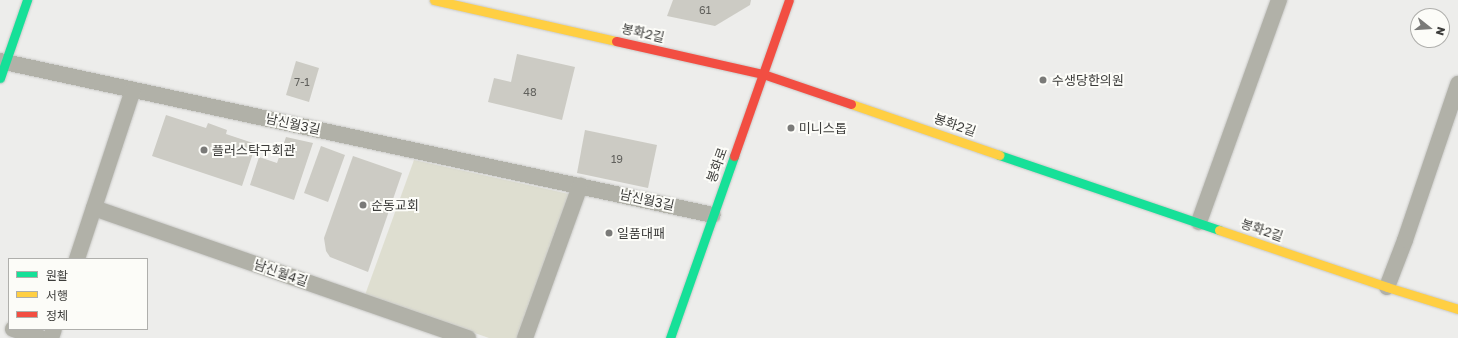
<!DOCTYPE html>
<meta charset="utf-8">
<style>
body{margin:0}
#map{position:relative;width:1458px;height:338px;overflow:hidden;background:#ededeb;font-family:"Golos Text","Noto Sans KR",sans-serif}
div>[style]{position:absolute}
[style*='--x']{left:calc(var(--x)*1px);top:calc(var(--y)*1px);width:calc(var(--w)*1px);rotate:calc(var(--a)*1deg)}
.green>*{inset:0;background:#deded0}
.building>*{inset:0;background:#cccbc4}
.roads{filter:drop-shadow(0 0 1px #cacac8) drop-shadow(0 0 1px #cacac8)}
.street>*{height:16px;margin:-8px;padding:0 8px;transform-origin:8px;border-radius:8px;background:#b1b1a8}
.fast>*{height:9px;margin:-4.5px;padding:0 4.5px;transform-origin:4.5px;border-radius:4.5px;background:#16e098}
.slow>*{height:9px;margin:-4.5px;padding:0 4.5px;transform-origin:4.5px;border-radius:4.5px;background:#ffcf43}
.jam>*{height:9px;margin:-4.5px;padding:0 4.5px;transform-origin:4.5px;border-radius:4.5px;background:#f24e42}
.dots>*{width:11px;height:11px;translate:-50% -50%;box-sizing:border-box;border:2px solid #fcfcf8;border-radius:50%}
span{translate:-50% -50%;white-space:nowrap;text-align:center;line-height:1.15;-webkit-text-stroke:4px #fcfcf8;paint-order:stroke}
.number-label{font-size:11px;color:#60605c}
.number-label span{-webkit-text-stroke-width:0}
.street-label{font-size:13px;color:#3c3c3a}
.poi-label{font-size:13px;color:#3c3c3a}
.left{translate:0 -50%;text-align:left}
.legend{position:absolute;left:8px;top:258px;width:140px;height:72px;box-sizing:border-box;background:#fcfcf8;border:1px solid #afafac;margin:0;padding:5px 7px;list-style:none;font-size:12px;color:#3c3c3a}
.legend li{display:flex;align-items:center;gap:8px;height:20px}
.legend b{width:20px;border:1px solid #afafac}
.north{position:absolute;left:1410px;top:8px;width:40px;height:40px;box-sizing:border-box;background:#fcfcf8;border:1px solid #afafac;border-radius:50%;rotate:107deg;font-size:11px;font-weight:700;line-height:16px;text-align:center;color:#3c3c3a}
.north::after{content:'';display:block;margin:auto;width:14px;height:18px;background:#7a7a78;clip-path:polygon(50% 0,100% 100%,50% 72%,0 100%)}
</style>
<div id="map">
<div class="green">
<i style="clip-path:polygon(414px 160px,569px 194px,518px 338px,489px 338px,365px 295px)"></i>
</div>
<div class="building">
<i style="clip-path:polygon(673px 0,751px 0,750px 5px,715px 26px,667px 16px)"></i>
<i style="clip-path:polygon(517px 54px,575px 67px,562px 120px,488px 102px,494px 78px,511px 82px)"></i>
<i style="clip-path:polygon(296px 61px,319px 68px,309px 102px,286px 95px)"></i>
<i style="clip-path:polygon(166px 115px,206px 128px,208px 123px,227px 130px,226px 134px,256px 144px,242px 186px,152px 156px)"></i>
<i style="clip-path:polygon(585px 130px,657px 145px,648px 188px,577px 173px)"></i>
<i style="clip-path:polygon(286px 137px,313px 143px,294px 200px,250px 185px,259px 157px,277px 163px)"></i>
<i style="clip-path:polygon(321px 146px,345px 155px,328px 202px,304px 193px)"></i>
<i style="clip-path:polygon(353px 156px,402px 173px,368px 272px,330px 257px,326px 251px,324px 238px)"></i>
</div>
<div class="roads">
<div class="street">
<i style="--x:0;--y:61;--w:729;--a:12.19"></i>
<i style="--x:94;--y:208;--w:396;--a:19.2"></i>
<i style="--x:1199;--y:222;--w:236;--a:-70.2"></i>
<i style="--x:77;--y:259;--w:178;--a:-71.7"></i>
<i style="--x:1387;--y:287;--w:50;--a:-69"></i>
<i style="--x:1405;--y:240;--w:165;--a:-71.2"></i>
<i style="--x:13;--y:329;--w:29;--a:18"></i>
<i style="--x:51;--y:338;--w:9;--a:-72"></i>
<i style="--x:525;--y:338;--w:162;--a:-70.1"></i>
</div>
<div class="fast">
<i style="--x:0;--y:78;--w:83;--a:-70.9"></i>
<i style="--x:999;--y:155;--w:232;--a:18.8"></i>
<i style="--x:670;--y:338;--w:193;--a:-70.6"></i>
</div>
<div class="slow">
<i style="--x:434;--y:0;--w:187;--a:12.7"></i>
<i style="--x:851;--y:104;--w:157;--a:19"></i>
<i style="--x:1219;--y:230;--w:177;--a:18.7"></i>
<i style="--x:1387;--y:287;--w:74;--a:17.2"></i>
</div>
<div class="jam">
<i style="--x:616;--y:41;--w:151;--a:12.7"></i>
<i style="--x:763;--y:74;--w:93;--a:18.8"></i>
<i style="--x:734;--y:156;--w:165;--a:-70.6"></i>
</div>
</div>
<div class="dots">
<i style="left:1043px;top:80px;background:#7a7a78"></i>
<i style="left:791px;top:128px;background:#7a7a78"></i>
<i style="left:204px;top:150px;background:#7a7a78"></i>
<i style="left:363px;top:205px;background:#7a7a78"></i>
<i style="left:609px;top:233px;background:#7a7a78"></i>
</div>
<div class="number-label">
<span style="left:705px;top:10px">61</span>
<span style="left:302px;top:82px">7-1</span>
<span style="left:530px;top:92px">48</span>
<span style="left:617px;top:159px">19</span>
</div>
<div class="street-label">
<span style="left:643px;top:33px;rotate:13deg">봉화2길</span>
<span style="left:293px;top:124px;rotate:12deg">남신월3길</span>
<span style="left:955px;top:125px;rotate:19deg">봉화2길</span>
<span style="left:717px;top:165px;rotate:-70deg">봉화로</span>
<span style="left:647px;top:200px;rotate:12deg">남신월3길</span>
<span style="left:1262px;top:230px;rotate:19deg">봉화2길</span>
<span style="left:281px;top:273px;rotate:19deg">남신월4길</span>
</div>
<div class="poi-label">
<span class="left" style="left:1052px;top:80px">수생당한의원</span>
<span class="left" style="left:799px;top:128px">미니스톱</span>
<span class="left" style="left:212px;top:150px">플러스탁구회관</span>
<span class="left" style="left:371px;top:205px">순동교회</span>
<span class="left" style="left:617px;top:233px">일품대패</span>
</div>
<ul class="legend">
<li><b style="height:5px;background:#16e098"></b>원활</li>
<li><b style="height:5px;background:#ffcf43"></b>서행</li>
<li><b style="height:5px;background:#f24e42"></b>정체</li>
</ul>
<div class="north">N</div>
</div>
